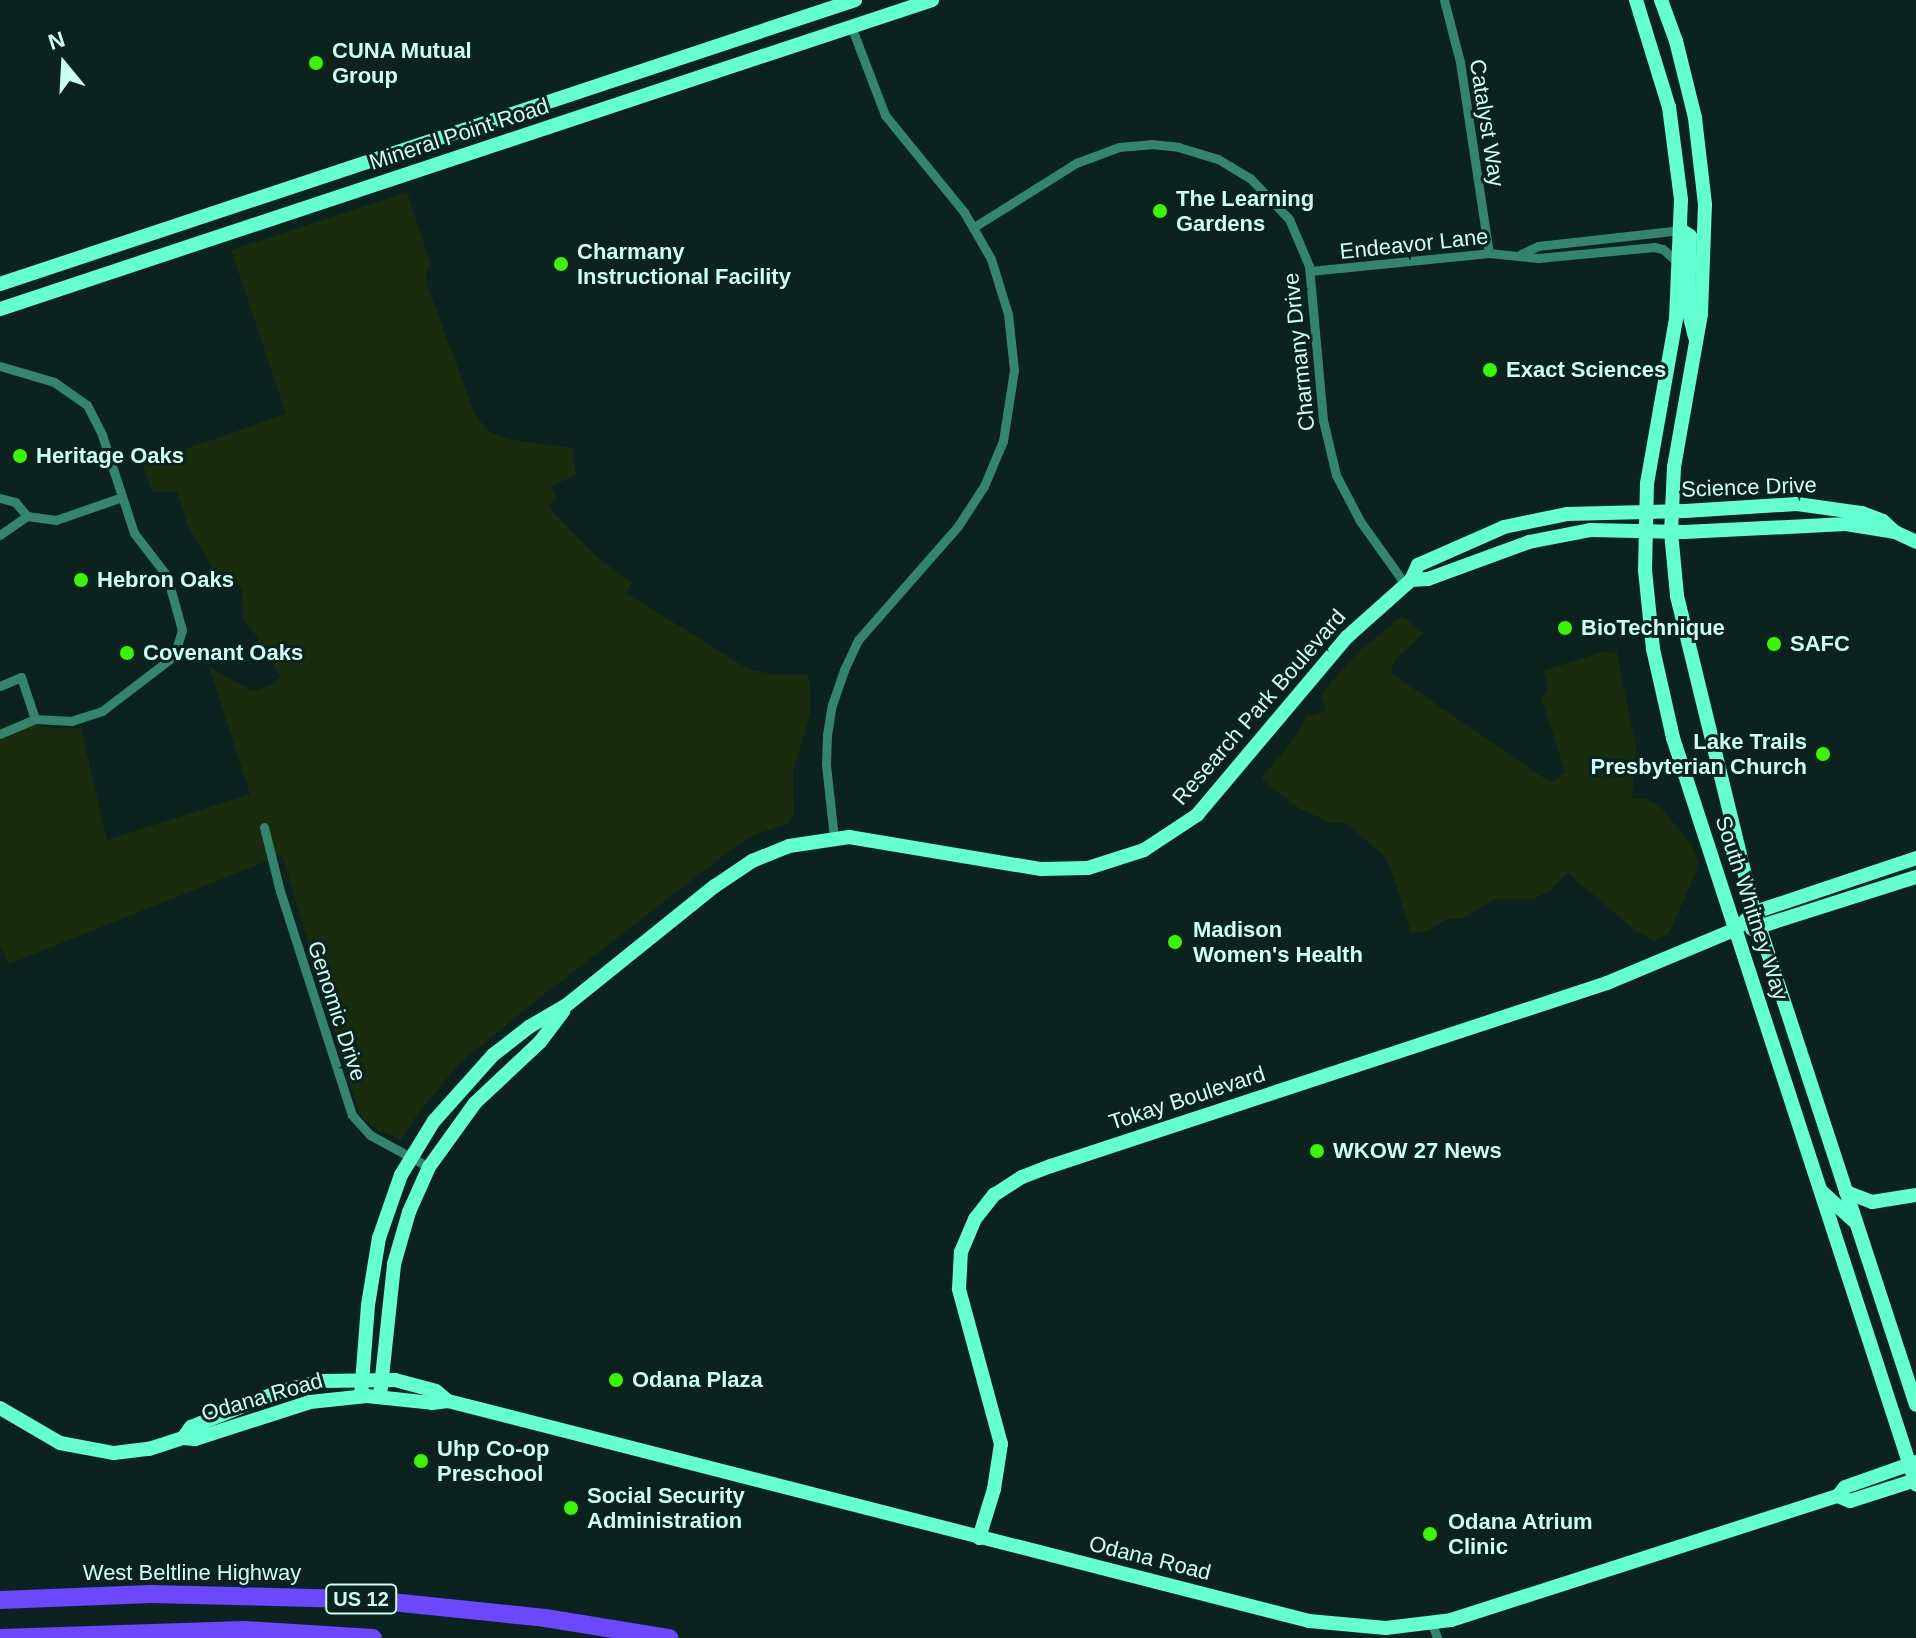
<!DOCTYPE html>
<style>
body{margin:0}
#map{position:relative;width:1916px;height:1638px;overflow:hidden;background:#0c221e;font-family:Arial,sans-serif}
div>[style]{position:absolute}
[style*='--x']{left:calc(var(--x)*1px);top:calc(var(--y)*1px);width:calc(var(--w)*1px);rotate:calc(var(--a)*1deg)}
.green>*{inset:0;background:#192c0e}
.street>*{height:9px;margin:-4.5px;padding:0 4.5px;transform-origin:4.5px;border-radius:4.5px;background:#33856d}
.secondary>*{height:14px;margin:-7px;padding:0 7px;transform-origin:7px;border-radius:7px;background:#63ffd0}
.highway>*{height:18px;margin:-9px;padding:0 9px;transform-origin:9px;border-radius:9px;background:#6b47ff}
.dots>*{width:22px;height:22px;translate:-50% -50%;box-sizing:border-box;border:4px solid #0c221e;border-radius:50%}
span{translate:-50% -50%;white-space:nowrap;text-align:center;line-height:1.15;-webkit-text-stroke:6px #0c221e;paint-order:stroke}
.shield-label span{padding:2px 6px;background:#0c221e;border:2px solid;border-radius:6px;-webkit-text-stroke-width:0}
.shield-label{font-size:20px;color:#ccfff4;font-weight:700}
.poi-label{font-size:22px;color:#ccfff4;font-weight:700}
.left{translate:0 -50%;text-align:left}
.right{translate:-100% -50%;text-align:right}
.street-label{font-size:22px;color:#ccfff4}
.north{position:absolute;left:24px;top:24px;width:80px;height:80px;-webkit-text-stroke:6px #0c221e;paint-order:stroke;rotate:342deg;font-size:22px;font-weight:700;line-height:32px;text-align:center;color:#ccfff4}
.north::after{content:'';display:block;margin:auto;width:28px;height:36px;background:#ccfff4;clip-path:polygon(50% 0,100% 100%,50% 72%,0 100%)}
</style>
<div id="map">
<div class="green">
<i style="clip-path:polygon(407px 192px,431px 266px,426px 272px,426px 282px,475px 414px,488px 431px,507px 439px,572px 448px,576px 475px,551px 486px,557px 499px,549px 504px,554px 513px,597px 557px,632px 583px,626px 593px,748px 669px,776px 675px,808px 675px,810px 687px,810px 713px,793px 773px,794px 815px,787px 824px,754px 835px,727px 853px,538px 999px,460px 1063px,419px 1112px,401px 1140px,378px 1130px,363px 1119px,355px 1100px,282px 855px,9px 964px,0 946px,0 728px,16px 721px,52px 728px,81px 728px,107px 840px,250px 794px,209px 667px,253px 691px,274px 684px,280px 677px,258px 638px,243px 619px,242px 591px,233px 576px,213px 569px,187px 524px,177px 492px,152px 492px,142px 464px,286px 414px,231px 250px)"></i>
<i style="clip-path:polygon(1402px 616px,1424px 633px,1395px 659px,1391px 673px,1551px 783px,1565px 772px,1541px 697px,1548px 689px,1543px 671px,1602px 652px,1617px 653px,1636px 746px,1632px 798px,1646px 799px,1660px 806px,1693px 847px,1697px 860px,1698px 868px,1669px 933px,1654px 941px,1634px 930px,1568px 873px,1548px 892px,1533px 899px,1496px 899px,1461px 919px,1447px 919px,1426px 932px,1411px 932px,1389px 864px,1381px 853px,1345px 823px,1332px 823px,1300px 809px,1261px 779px,1293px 740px,1307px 716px,1326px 711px,1321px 696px,1338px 674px,1358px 652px)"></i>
</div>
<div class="street">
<i style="--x:1444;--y:0;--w:64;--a:75.5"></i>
<i style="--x:1460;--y:62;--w:193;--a:81.4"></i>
<i style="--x:974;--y:227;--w:120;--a:-32.1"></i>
<i style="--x:1076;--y:163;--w:46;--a:-20.4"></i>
<i style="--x:1119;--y:147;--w:32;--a:-5"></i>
<i style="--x:1151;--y:144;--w:27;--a:6"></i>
<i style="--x:1178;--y:147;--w:42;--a:16.7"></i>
<i style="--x:1218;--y:159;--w:37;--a:31"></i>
<i style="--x:1250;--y:178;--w:57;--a:46.4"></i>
<i style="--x:1289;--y:219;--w:51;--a:66.9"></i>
<i style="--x:1309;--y:266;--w:155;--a:84.8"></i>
<i style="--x:1323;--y:420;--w:57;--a:76.7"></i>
<i style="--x:1336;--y:475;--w:52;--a:62.4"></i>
<i style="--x:1360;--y:521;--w:77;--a:54.5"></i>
<i style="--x:1521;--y:254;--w:19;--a:-25"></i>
<i style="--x:1538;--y:246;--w:144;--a:-6.4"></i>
<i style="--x:1310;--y:271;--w:180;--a:-5.7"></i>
<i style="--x:1489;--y:253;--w:49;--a:5.8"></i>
<i style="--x:1538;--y:258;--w:117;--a:-5.4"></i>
<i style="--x:1654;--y:247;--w:9;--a:13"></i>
<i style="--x:1663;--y:249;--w:21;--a:43"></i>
<i style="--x:0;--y:366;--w:56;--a:16.5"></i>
<i style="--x:54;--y:382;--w:40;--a:34.9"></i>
<i style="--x:87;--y:405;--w:34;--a:63"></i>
<i style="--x:102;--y:435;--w:103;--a:71.9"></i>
<i style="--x:134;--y:533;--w:54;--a:52.5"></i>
<i style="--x:167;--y:576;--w:56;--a:74.5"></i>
<i style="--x:182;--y:630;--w:27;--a:107"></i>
<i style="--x:174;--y:656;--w:91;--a:142.6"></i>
<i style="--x:102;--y:711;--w:32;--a:162"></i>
<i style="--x:72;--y:721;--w:37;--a:-177"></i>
<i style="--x:0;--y:498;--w:16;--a:15"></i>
<i style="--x:15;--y:502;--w:18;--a:49"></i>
<i style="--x:27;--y:516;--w:33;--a:145"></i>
<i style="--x:27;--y:516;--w:29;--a:8"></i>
<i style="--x:56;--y:520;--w:70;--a:-19.2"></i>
<i style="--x:0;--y:686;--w:23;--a:-23"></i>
<i style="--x:21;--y:677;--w:44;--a:71.6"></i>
<i style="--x:35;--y:719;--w:38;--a:157"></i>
<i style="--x:264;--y:827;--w:66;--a:76"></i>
<i style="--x:280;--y:891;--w:235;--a:72.2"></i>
<i style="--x:352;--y:1115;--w:27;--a:48"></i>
<i style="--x:370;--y:1135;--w:67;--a:28.5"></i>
<i style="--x:834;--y:838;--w:74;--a:-96.2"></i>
<i style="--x:826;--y:764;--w:29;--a:-88"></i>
<i style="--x:827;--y:735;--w:30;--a:-81"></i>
<i style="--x:832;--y:705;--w:37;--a:-71"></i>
<i style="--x:844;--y:670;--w:33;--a:-65"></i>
<i style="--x:858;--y:640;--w:152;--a:-48.7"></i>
<i style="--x:958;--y:526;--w:48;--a:-57"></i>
<i style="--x:984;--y:486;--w:49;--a:-67.1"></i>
<i style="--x:1003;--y:441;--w:72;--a:-81.2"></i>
<i style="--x:1014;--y:370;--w:56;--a:-96.1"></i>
<i style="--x:1008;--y:314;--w:58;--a:-107.2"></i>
<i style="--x:991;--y:259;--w:54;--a:-119.9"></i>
<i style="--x:964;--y:212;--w:125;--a:-129.2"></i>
<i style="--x:885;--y:115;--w:95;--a:-110.9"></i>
<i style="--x:1432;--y:1624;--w:15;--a:70"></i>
</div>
<div class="secondary">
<i style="--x:1636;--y:0;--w:112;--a:72.9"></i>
<i style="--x:1669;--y:107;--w:94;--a:82.6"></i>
<i style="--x:1681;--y:200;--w:119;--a:92.4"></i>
<i style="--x:1676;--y:319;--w:167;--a:100"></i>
<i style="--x:1647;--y:483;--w:87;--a:91.3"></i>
<i style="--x:1645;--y:570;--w:79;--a:84.2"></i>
<i style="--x:1653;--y:649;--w:91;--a:77.3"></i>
<i style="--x:1673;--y:738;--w:785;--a:71.96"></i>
<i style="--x:1661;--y:0;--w:44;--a:69.9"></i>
<i style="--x:1676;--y:41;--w:79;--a:76.1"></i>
<i style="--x:1695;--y:118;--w:87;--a:83.4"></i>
<i style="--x:1705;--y:204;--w:110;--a:92.1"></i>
<i style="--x:1701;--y:314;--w:155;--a:100"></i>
<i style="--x:1674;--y:467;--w:65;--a:92.6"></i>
<i style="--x:1671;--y:532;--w:64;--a:84.6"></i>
<i style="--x:1677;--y:596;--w:317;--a:76.3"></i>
<i style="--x:1752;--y:904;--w:527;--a:71.87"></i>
<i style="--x:1681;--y:230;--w:11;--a:34"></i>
<i style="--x:1690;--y:236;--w:73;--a:91.6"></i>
<i style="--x:1688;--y:309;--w:29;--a:76"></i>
<i style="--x:0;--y:284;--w:901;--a:-18.37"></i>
<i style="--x:0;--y:309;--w:982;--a:-18.34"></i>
<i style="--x:1411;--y:580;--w:17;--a:-3"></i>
<i style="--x:1428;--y:579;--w:108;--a:-20.1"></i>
<i style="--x:1529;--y:542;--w:62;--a:-11.1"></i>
<i style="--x:1590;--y:530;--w:94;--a:1.2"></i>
<i style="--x:1684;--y:532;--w:162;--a:-2.8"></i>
<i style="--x:1846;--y:524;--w:50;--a:9.3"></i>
<i style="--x:1752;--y:929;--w:172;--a:-17.6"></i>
<i style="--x:1821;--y:1191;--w:47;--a:42.4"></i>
<i style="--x:1846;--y:1192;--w:28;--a:21"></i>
<i style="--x:1872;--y:1202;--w:45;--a:-9"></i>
<i style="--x:361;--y:1396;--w:91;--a:-85.6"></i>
<i style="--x:368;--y:1305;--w:68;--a:-80.7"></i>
<i style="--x:379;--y:1238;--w:67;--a:-70.8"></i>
<i style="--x:401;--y:1175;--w:63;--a:-58.6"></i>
<i style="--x:434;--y:1121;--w:89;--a:-48.2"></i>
<i style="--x:493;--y:1055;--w:46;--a:-37.9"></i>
<i style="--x:529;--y:1027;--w:45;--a:-30.5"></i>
<i style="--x:568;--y:1004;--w:189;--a:-38.8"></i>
<i style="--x:715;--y:886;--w:45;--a:-34"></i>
<i style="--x:752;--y:861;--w:40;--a:-22"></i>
<i style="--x:789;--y:846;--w:61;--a:-8.5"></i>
<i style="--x:849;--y:837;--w:195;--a:9.5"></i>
<i style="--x:1041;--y:869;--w:47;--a:-1.2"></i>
<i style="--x:1088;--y:868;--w:59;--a:-17.8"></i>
<i style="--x:1144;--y:850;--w:64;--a:-33.4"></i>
<i style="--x:1197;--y:815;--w:233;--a:-49.9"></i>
<i style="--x:1347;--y:637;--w:86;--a:-41.7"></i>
<i style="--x:1411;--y:580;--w:17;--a:-65"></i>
<i style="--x:1418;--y:565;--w:94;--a:-23.8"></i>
<i style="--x:1504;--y:527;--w:64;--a:-11.7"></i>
<i style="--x:1567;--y:514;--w:118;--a:-1.5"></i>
<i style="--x:1685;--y:511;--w:112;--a:-3.6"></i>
<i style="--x:1797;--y:504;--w:66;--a:7.9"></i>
<i style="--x:1862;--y:513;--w:22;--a:21"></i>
<i style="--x:1883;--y:521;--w:16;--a:43"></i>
<i style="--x:1895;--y:532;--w:23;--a:25"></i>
<i style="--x:380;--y:1396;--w:133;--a:-83.9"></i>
<i style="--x:394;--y:1264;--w:54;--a:-73.9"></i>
<i style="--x:409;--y:1212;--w:49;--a:-66"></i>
<i style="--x:429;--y:1167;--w:79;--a:-54.3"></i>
<i style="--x:475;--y:1103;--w:89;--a:-43.2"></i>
<i style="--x:540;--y:1042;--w:39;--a:-53"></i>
<i style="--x:0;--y:1408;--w:69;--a:30.3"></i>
<i style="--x:60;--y:1443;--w:55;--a:10.5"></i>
<i style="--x:114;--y:1453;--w:35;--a:-7"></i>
<i style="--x:149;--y:1449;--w:36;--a:-18"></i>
<i style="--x:183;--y:1438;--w:12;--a:5"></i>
<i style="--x:195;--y:1439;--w:121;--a:-17.8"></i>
<i style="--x:310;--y:1402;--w:57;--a:-6"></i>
<i style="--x:367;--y:1396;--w:65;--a:6.1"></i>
<i style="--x:432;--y:1403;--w:16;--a:-7"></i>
<i style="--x:448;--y:1401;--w:889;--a:14.33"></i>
<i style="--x:1309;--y:1621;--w:77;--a:5.2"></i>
<i style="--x:1386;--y:1628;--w:65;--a:-7"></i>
<i style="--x:1451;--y:1620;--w:406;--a:-17.8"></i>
<i style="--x:1838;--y:1496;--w:11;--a:-52"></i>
<i style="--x:1845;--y:1487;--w:75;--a:-19.4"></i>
<i style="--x:183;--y:1438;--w:14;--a:-54"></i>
<i style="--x:191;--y:1427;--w:11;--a:-22"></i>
<i style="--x:201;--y:1423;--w:83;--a:-21.9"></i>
<i style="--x:278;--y:1392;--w:45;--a:-14"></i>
<i style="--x:322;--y:1381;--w:73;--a:-0.8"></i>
<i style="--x:395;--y:1380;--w:42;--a:15"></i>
<i style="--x:436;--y:1391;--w:16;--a:40"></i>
<i style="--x:1838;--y:1496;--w:13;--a:23"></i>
<i style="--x:1850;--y:1501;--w:69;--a:-17.7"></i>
<i style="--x:979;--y:1538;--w:51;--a:-73"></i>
<i style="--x:994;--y:1489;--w:46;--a:-81.2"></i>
<i style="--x:1001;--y:1444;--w:161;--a:-105.2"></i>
<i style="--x:959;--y:1289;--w:37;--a:-87"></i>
<i style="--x:961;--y:1252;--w:36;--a:-67"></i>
<i style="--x:975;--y:1219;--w:31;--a:-52"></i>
<i style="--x:994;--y:1195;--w:33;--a:-33"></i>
<i style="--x:1022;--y:1177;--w:31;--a:-21"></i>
<i style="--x:1051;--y:1166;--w:585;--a:-18.22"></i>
<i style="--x:1607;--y:983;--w:140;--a:-22.7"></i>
<i style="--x:1736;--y:929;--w:25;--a:-42"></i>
<i style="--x:1755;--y:912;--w:170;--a:-18.5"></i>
</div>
<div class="highway">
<i style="--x:0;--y:1600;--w:151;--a:-2.3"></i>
<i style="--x:151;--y:1594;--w:211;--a:1.4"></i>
<i style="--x:362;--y:1599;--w:184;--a:5.9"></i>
<i style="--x:545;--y:1618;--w:126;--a:9.2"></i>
<i style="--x:0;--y:1638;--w:244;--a:-1.9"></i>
<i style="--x:244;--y:1630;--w:129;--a:3.5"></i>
</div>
<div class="dots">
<i style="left:316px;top:63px;background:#38f700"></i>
<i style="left:1160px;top:211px;background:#38f700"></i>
<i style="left:561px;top:264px;background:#38f700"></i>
<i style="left:1490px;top:370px;background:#38f700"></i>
<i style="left:20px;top:456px;background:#38f700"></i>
<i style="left:81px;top:580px;background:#38f700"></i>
<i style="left:1565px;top:628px;background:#38f700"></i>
<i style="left:1774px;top:644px;background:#38f700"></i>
<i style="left:127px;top:653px;background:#38f700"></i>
<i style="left:1823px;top:754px;background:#38f700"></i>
<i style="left:1175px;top:942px;background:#38f700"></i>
<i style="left:1317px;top:1151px;background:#38f700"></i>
<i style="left:616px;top:1380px;background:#38f700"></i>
<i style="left:421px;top:1461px;background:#38f700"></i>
<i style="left:571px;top:1508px;background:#38f700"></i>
<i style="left:1430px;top:1534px;background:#38f700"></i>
</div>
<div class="shield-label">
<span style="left:361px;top:1599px">US 12</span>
</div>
<div class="poi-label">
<span class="left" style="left:332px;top:63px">CUNA Mutual<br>Group</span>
<span class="left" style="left:1176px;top:211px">The Learning<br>Gardens</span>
<span class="left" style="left:577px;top:264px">Charmany<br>Instructional Facility</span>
<span class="left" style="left:1506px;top:370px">Exact Sciences</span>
<span class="left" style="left:36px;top:456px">Heritage Oaks</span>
<span class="left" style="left:97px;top:580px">Hebron Oaks</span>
<span class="left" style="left:1581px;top:628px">BioTechnique</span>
<span class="left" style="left:1790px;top:644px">SAFC</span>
<span class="left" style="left:143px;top:653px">Covenant Oaks</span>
<span class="right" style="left:1807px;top:754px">Lake Trails<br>Presbyterian Church</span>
<span class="left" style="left:1193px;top:942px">Madison<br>Women's Health</span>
<span class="left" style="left:1333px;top:1151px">WKOW 27 News</span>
<span class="left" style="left:632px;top:1380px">Odana Plaza</span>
<span class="left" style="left:437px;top:1461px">Uhp Co-op<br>Preschool</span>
<span class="left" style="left:587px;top:1508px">Social Security<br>Administration</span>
<span class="left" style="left:1448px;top:1534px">Odana Atrium<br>Clinic</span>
</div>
<div class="street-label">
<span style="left:1487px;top:123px;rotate:81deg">Catalyst Way</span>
<span style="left:459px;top:134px;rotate:-18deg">Mineral Point Road</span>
<span style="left:1414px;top:244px;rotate:-6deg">Endeavor Lane</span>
<span style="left:1299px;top:352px;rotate:-96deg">Charmany Drive</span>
<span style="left:1749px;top:487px;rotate:-2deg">Science Drive</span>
<span style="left:1259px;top:707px;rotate:-49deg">Research Park Boulevard</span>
<span style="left:1752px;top:908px;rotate:72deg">South Whitney Way</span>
<span style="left:337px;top:1011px;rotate:72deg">Genomic Drive</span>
<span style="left:1187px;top:1098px;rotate:-18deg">Tokay Boulevard</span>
<span style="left:262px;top:1397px;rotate:-16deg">Odana Road</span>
<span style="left:1150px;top:1558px;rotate:14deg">Odana Road</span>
<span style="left:192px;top:1573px">West Beltline Highway</span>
</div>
<div class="north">N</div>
</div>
